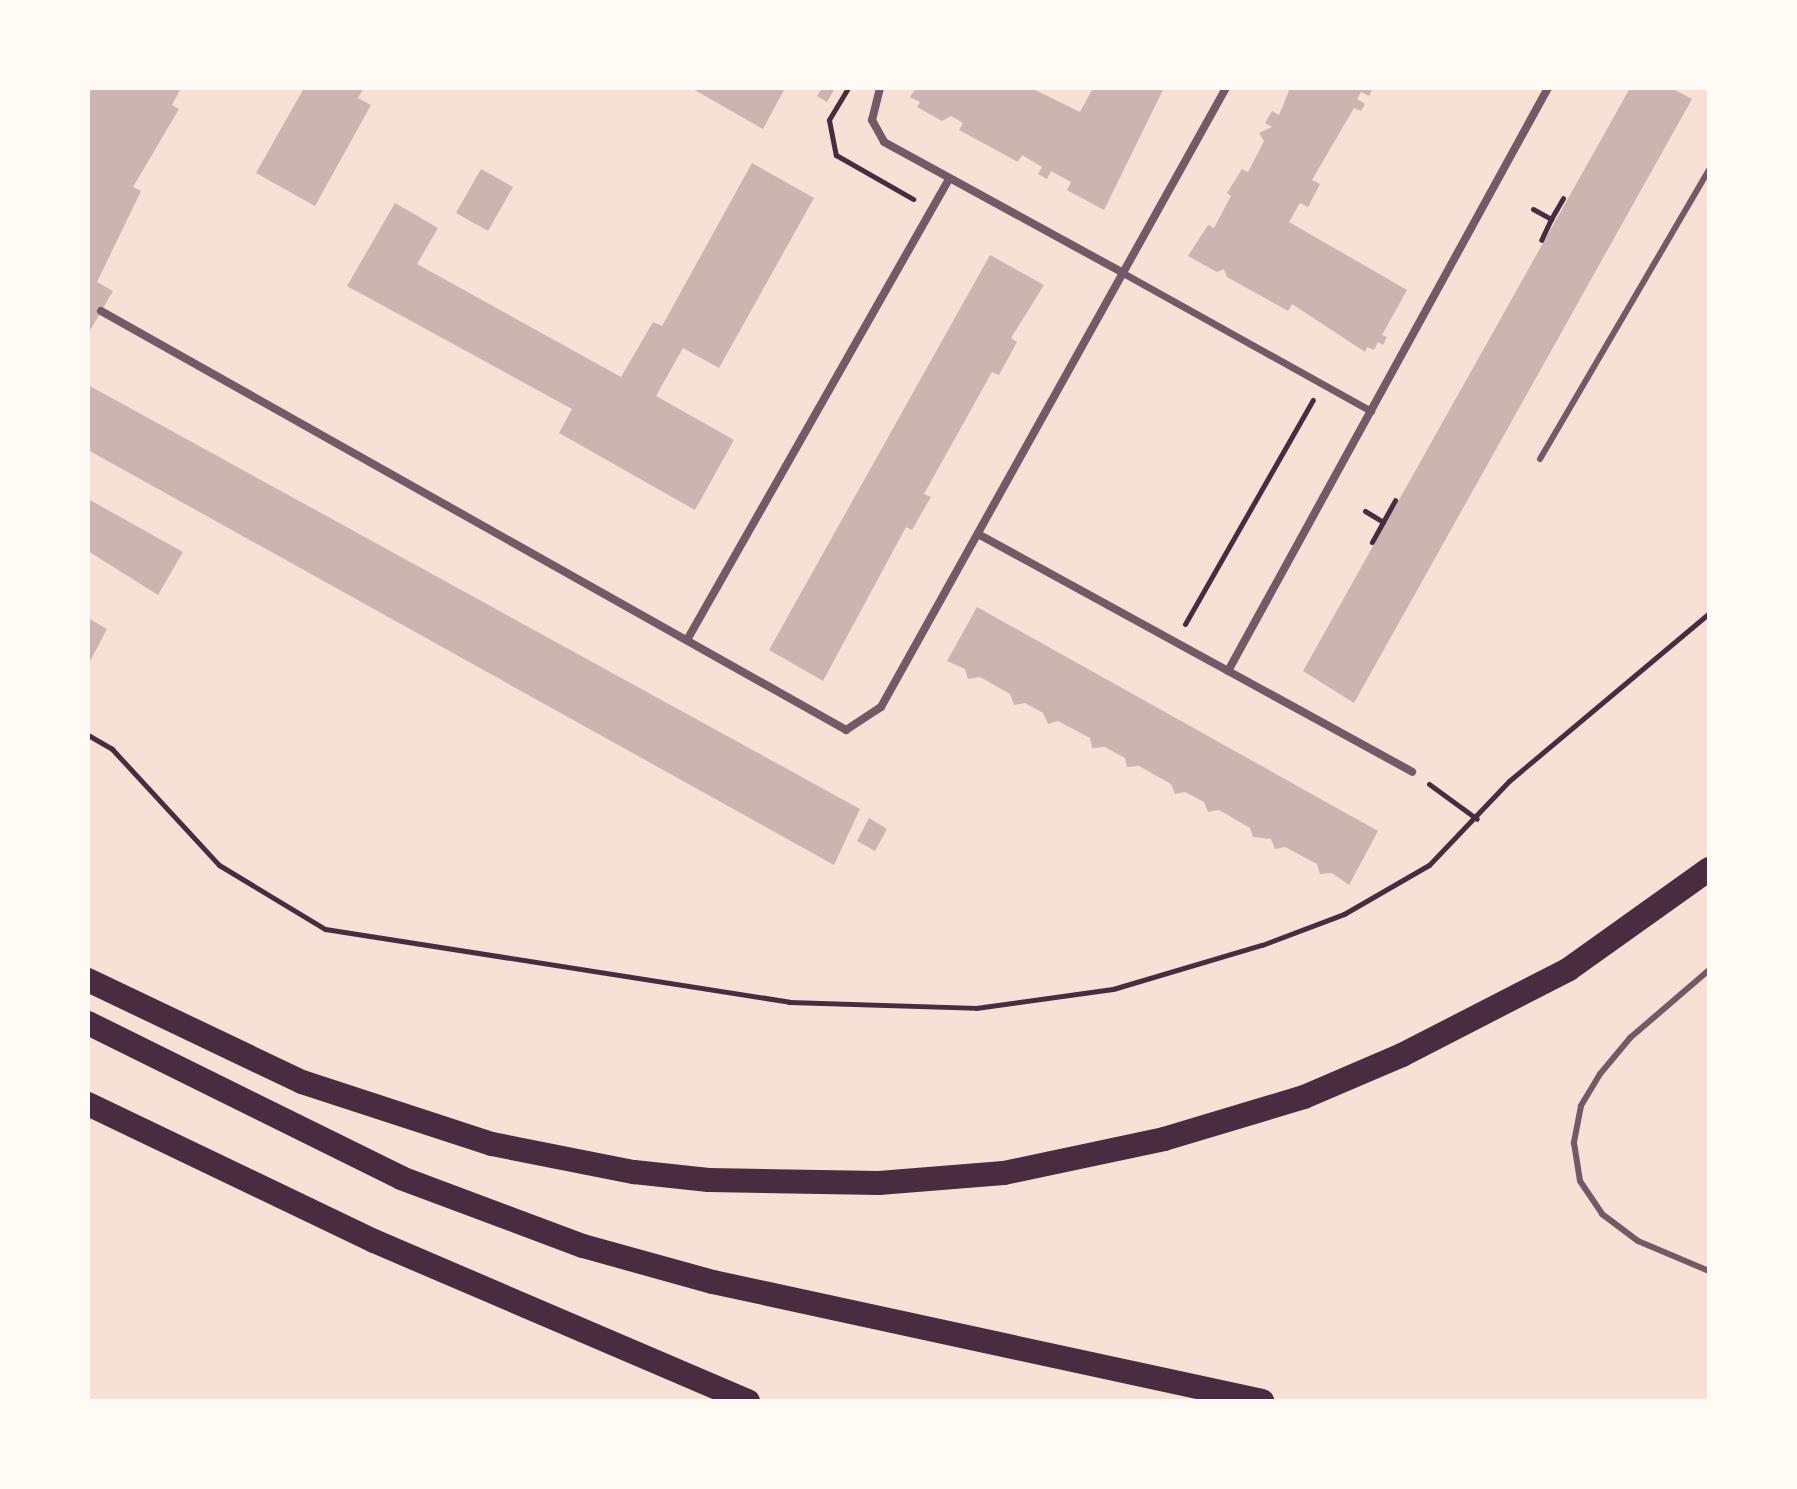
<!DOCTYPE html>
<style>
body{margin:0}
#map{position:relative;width:1797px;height:1489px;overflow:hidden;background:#f7e1d7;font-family:"Source Sans 3",sans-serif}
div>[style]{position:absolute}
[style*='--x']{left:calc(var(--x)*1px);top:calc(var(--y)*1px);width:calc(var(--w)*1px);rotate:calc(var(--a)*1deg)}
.building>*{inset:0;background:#ccb4b1}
.path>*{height:5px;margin:-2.5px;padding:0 2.5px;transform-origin:2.5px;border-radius:2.5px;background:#4a2c40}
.service>*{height:6px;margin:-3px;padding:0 3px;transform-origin:3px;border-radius:3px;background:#755966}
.pedestrian>*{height:7px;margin:-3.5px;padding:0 3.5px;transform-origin:3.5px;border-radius:3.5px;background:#755966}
.minor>*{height:8px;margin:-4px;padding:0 4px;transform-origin:4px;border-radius:4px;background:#755966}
.motorway>*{height:24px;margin:-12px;padding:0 12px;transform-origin:12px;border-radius:12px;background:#4a2c40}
span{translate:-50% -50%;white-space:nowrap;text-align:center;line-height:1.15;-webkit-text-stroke:6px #fffaf5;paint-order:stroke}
.frame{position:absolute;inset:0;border:90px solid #fffaf5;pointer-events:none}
</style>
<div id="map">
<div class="building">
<i style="clip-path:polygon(88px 88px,181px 88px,172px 105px,179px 109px,133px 187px,141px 191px,97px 282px,113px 291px,88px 334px)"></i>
<i style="clip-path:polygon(304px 88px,364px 88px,358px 98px,371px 105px,315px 206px,256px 173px)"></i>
<i style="clip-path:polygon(691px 88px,785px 88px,763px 129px)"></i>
<i style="clip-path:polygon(822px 88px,835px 88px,827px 102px,817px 96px)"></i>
<i style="clip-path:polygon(916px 88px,1031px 88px,1080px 112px,1093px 88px,1164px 88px,1104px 210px,1067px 190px,1071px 182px,1051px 171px,1047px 179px,1038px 174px,1042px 167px,1022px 155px,1018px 162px,959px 130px,963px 123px,951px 116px,942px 121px,917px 107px,920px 102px,910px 97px)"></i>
<i style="clip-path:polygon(1290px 88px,1373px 88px,1369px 96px,1361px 92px,1357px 99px,1365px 104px,1361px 111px,1354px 108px,1312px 180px,1320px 184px,1308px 207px,1300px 203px,1289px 222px,1407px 290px,1382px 335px,1387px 337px,1383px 345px,1378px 342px,1374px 350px,1367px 347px,1365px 352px,1292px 304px,1288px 311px,1227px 277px,1224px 269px,1217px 272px,1188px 256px,1208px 225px,1214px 228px,1231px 196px,1227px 193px,1242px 169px,1248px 172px,1264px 141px,1259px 133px,1272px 127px,1265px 123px,1272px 111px,1279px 115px)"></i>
<i style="clip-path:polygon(1630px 88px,1671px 88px,1692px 99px,1354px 703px,1303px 671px)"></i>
<i style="clip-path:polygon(752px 163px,814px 198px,719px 368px,683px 348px,656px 396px,734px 440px,695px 510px,559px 433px,572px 409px,347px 286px,395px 203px,438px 228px,417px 264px,621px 377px,653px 322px,662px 326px)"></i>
<i style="clip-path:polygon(481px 169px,513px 187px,488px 231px,456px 213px)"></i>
<i style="clip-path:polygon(990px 255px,1044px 285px,1011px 338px,1017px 342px,999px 375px,992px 372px,924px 494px,931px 497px,912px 530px,906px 527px,823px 681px,769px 650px)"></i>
<i style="clip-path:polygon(88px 385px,860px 809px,834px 865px,88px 450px)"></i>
<i style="clip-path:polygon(88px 499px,183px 552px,158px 595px,88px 551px)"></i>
<i style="clip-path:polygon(977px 607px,1378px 831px,1349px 885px,1332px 873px,1320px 874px,1317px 864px,1285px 847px,1275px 849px,1271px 839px,1253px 837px,1250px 828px,1219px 810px,1208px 812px,1204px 802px,1185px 792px,1175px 794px,1171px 784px,1139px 766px,1127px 767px,1125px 758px,1105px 747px,1092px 748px,1090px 738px,1058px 721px,1048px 724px,1043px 713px,1025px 703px,1014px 705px,1010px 694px,980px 677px,968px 679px,965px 669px,947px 661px)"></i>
<i style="clip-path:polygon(88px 618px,107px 629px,88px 665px)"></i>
<i style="clip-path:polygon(869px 818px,887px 829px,875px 851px,857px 841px)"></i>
</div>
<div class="path">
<i style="--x:848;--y:88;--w:37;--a:121"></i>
<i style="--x:829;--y:120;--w:36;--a:79"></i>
<i style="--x:836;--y:155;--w:89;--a:29.7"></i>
<i style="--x:1533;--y:209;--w:21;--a:29"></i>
<i style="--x:1551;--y:219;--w:23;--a:115"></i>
<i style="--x:1551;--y:219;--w:24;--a:-60"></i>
<i style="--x:1365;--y:511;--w:21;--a:31"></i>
<i style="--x:1383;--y:522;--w:23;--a:119"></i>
<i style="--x:1383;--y:522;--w:25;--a:-61"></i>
<i style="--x:1185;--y:624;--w:258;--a:-60.3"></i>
<i style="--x:88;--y:735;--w:28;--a:30"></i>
<i style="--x:112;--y:749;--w:158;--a:47.3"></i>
<i style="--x:219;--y:865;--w:124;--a:31.1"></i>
<i style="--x:325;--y:929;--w:470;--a:8.9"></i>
<i style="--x:789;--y:1002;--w:187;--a:1.8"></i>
<i style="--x:976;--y:1008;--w:138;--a:-7.9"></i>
<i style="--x:1113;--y:989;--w:155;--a:-16.5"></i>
<i style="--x:1262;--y:945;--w:88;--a:-20.7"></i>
<i style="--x:1344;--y:914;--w:98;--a:-30"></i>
<i style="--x:1429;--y:865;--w:116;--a:-46.4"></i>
<i style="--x:1509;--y:781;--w:261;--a:-40"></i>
<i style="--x:1429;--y:784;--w:59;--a:36.1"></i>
</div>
<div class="service">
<i style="--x:1540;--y:459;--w:335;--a:-59.7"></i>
<i style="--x:1709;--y:970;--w:104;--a:139.3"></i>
<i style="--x:1630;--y:1038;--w:47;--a:129.8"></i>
<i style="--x:1600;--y:1074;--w:37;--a:121"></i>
<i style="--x:1581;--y:1106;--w:38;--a:101"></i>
<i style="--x:1574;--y:1143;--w:38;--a:81"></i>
<i style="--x:1580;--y:1181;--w:40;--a:56"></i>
<i style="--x:1602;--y:1214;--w:45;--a:36.9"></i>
<i style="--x:1638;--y:1241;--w:77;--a:22.9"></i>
</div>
<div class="pedestrian">
<i style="--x:1123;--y:273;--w:284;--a:29.1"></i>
</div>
<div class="minor">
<i style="--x:880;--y:88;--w:33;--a:104"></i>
<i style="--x:872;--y:120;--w:25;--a:61"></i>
<i style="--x:884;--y:142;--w:273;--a:28.7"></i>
<i style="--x:101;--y:311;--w:855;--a:29.35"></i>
<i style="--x:846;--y:730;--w:42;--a:-33.3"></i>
<i style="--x:881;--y:707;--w:709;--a:-60.87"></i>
<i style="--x:978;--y:534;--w:495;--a:28.7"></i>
<i style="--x:687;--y:640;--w:530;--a:-60.39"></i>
<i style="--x:1228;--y:671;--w:665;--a:-61.24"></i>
</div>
<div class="motorway">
<i style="--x:88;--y:980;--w:237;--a:25.5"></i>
<i style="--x:302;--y:1082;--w:200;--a:18.1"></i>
<i style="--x:492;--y:1144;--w:145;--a:11.2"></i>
<i style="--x:634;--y:1172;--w:75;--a:6.1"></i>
<i style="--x:709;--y:1180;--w:170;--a:1"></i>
<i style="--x:879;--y:1183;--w:125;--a:-4.6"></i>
<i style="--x:1004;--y:1173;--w:164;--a:-12"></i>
<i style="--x:1164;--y:1139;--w:146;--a:-16.7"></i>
<i style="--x:1304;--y:1097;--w:107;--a:-23.2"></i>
<i style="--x:1402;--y:1055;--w:188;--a:-27.2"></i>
<i style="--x:1569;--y:969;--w:172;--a:-35.5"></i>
<i style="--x:88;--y:1023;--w:349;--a:26.3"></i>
<i style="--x:401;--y:1178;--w:194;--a:20.5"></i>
<i style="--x:583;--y:1246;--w:135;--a:15.5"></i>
<i style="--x:713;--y:1282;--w:562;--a:12.23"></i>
<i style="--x:88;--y:1104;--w:317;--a:25.6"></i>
<i style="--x:374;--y:1241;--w:407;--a:23.2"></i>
</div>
<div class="frame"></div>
</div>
